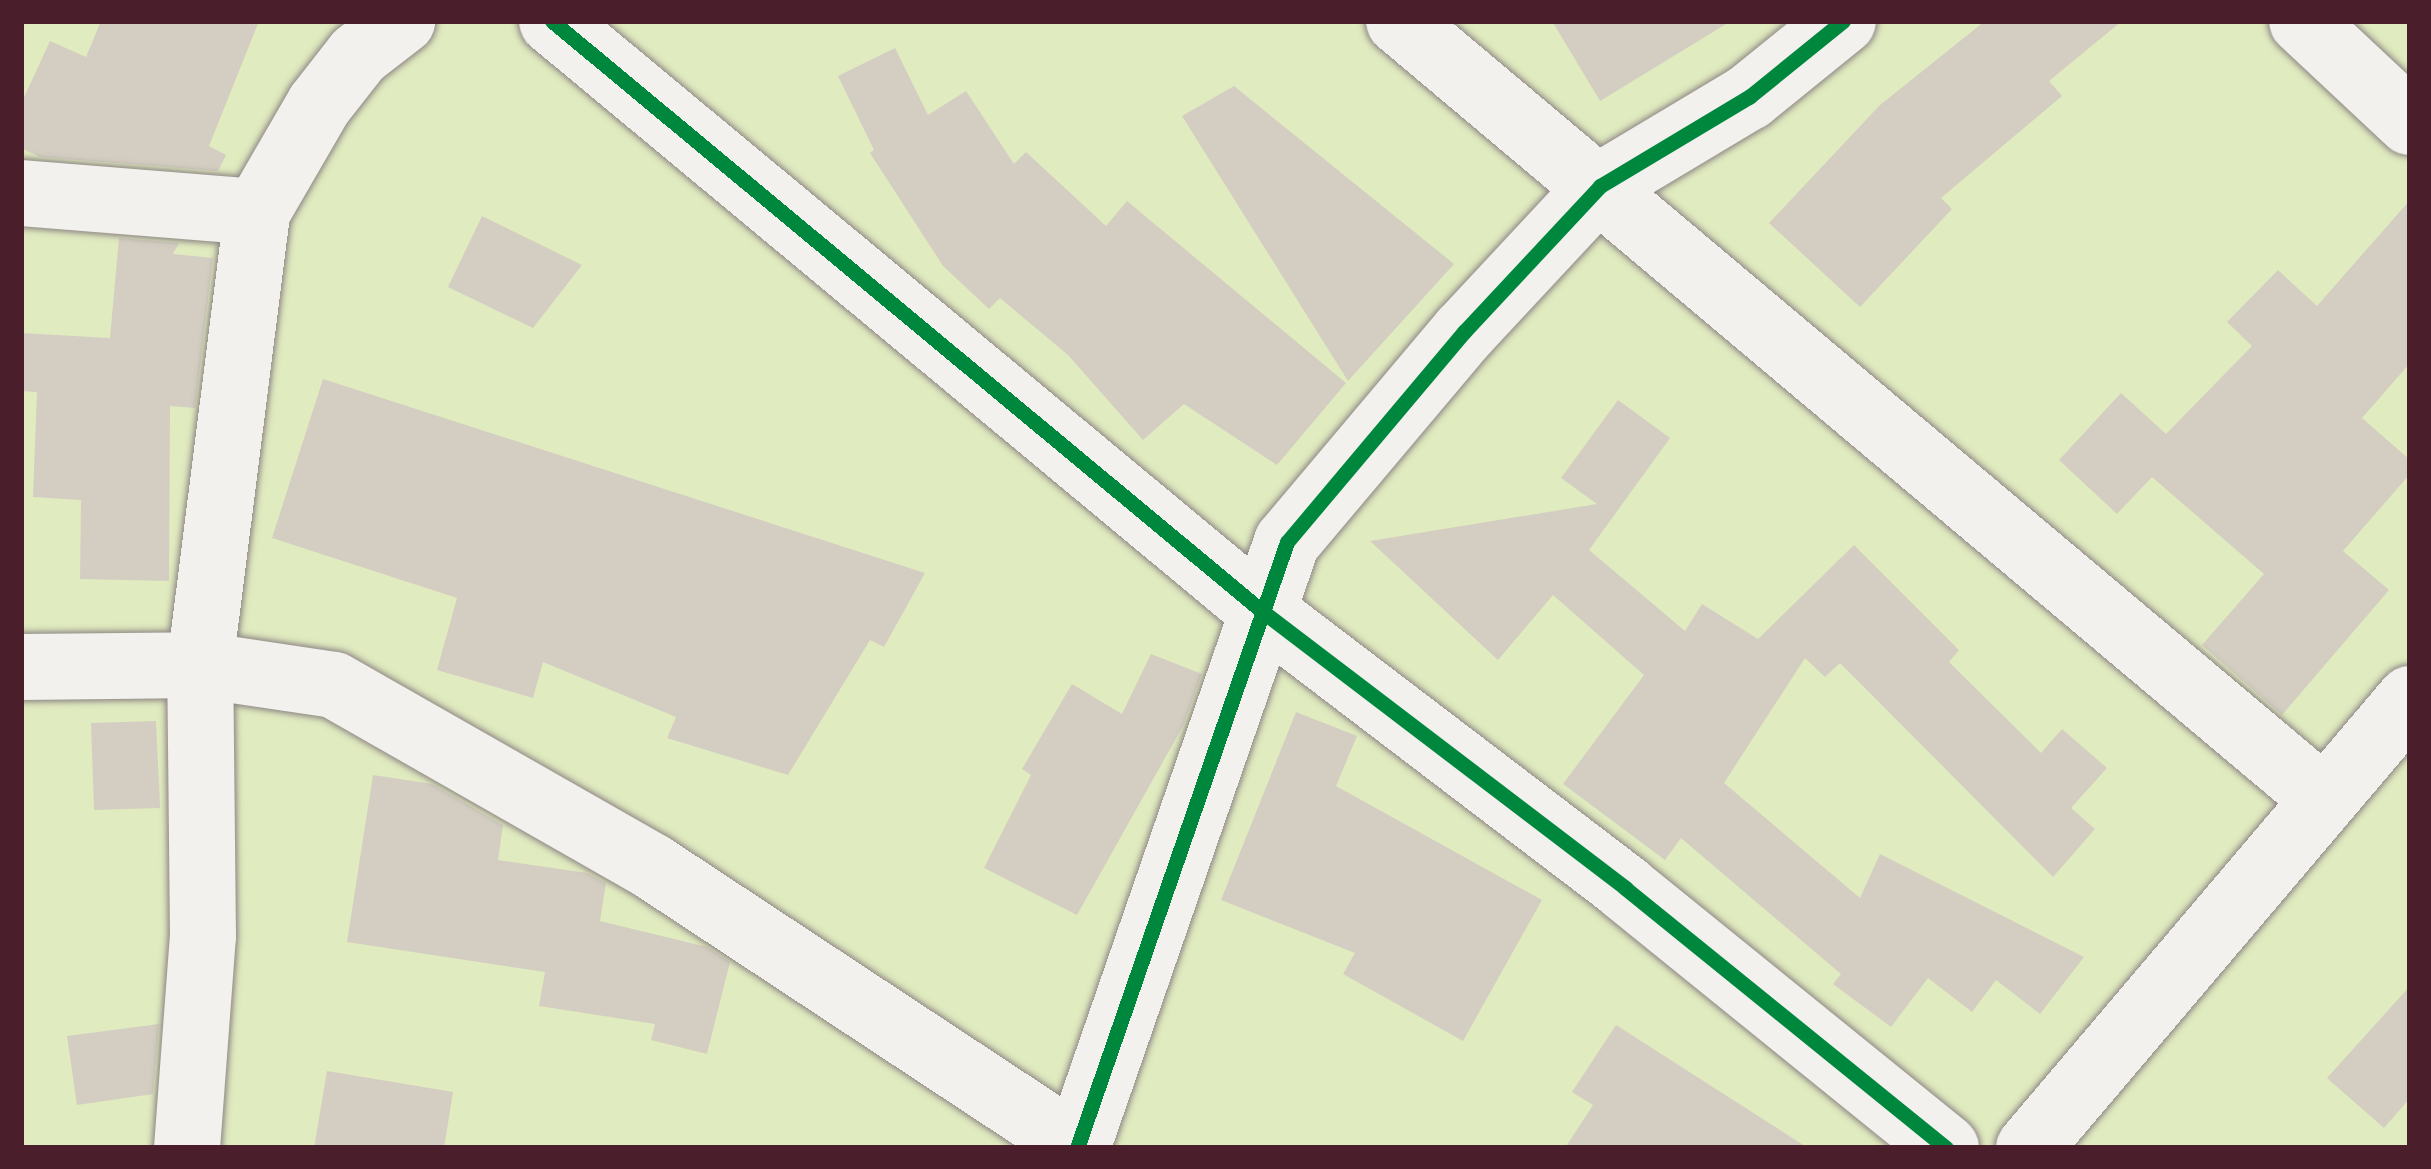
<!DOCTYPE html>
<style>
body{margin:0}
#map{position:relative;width:2431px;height:1169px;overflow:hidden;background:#f4f2ec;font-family:Mali,sans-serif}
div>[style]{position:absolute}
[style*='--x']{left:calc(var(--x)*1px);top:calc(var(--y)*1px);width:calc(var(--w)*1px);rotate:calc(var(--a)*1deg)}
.green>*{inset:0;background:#e0ebbf}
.building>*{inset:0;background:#d4cec2}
.roads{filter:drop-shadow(0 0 3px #8f8685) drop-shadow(0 0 3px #8f8685)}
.street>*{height:66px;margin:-33px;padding:0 33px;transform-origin:33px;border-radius:33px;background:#f2f1ed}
.cycleway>*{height:15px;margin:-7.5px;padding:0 7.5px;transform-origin:7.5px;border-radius:7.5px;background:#00873e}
span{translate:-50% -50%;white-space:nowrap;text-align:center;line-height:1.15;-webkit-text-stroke:9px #f7f3e8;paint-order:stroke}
.frame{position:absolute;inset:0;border:24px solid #4a1f2b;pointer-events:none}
</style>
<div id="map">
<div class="green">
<i style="clip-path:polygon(21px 21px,2410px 21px,2410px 1148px,21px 1148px)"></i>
</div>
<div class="building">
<i style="clip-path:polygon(101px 21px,259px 21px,209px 146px,226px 155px,218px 171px,40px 157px,21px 148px,21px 104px,50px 41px,86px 57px)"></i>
<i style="clip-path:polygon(1552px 21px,1731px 21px,1600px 101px)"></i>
<i style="clip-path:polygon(1985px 21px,2122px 21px,2049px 81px,2062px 96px,1941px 198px,1952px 209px,1860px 307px,1769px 223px,1880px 105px)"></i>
<i style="clip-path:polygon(895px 48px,928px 115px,966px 91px,1014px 164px,1026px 152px,1106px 226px,1127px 201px,1346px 383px,1277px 465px,1184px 404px,1143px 440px,1068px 355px,1000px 298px,989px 309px,943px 266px,870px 153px,874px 150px,838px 76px)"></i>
<i style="clip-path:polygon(1234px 86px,1454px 264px,1348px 381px,1182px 116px)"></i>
<i style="clip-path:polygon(2410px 200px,2410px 363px,2362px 418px,2410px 460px,2410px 474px,2343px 551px,2389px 590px,2282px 715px,2202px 645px,2264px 574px,2152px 477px,2117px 514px,2059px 460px,2121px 393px,2166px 434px,2252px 346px,2227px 322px,2278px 270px,2317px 306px)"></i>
<i style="clip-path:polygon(482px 216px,582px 265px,533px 328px,448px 287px)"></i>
<i style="clip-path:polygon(119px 238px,179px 243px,173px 254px,213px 258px,195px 408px,170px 406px,169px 581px,80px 579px,81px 500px,33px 497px,37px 392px,21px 391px,21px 333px,110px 338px)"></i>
<i style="clip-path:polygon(323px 379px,925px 573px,884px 647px,870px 640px,788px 775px,667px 738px,676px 717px,543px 662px,533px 698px,437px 670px,457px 598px,272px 538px)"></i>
<i style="clip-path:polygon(1618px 400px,1670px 438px,1589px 550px,1685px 631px,1702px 604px,1758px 639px,1854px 545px,1959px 650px,1949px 662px,2041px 753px,2062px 729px,2107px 768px,2071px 808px,2095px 829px,2053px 877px,1840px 663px,1825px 677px,1805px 658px,1724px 783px,1860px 898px,1880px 854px,2084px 957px,2040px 1014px,1996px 980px,1972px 1012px,1928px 978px,1891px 1027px,1833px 984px,1841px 974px,1681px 838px,1665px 860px,1563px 784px,1644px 675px,1553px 595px,1498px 660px,1370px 541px,1597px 504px,1561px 478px)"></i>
<i style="clip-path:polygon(1151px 654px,1202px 674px,1183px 726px,1077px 915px,984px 868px,1031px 775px,1022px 769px,1072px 684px,1122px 714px)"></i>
<i style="clip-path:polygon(1296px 712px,1357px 736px,1336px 786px,1542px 900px,1463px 1041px,1343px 974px,1355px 953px,1221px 900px)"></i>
<i style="clip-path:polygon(156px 721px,160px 808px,94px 810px,91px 723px)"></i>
<i style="clip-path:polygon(373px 775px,432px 784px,503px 825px,498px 860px,587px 873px,606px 883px,600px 921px,707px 947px,730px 962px,707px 1054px,651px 1040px,655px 1024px,539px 1006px,545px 972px,347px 942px)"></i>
<i style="clip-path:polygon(2410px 986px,2410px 1098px,2384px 1128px,2327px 1078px)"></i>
<i style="clip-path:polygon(159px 1024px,153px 1094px,77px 1105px,67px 1036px)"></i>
<i style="clip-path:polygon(1616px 1025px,1808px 1148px,1565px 1148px,1593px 1105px,1572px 1092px)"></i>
<i style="clip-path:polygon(327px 1071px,453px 1092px,444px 1148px,314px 1148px)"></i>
</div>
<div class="roads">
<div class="street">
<i style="--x:552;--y:21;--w:923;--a:39.73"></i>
<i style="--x:1262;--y:611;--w:457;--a:37.3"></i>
<i style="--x:1625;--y:888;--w:413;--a:39"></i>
<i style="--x:1399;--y:21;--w:1209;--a:40.07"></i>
<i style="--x:2302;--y:21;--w:148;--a:43.1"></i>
<i style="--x:21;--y:193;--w:237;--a:4.6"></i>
<i style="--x:21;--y:667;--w:179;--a:-0.6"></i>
<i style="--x:200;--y:665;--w:135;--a:8.5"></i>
<i style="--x:334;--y:685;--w:367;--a:29.7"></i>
<i style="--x:653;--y:867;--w:510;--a:33.41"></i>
<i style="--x:187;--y:1148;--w:213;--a:-85.7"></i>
<i style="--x:203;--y:936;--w:271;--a:-90.6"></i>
<i style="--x:200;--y:665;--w:457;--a:-82.8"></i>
<i style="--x:257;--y:212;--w:124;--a:-59.9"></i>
<i style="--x:319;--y:105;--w:63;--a:-52"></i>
<i style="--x:358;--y:55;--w:56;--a:-37.7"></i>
<i style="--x:1077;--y:1148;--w:641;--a:-70.89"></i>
<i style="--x:1287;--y:542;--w:275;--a:-49.9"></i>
<i style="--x:1464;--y:332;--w:200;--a:-47"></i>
<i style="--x:1600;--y:186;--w:174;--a:-30.9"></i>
<i style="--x:1749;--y:97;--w:121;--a:-39"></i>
<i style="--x:2029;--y:1148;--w:589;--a:-49.68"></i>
</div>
</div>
<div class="cycleway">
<i style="--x:552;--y:21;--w:923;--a:39.73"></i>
<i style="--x:1262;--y:611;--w:457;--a:37.3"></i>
<i style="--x:1625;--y:888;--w:413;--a:39"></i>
<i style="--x:1077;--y:1148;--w:641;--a:-70.89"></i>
<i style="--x:1287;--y:542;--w:275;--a:-49.9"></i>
<i style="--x:1464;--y:332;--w:200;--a:-47"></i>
<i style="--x:1600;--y:186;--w:174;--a:-30.9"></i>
<i style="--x:1749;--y:97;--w:121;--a:-39"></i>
</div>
<div class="frame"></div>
</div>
